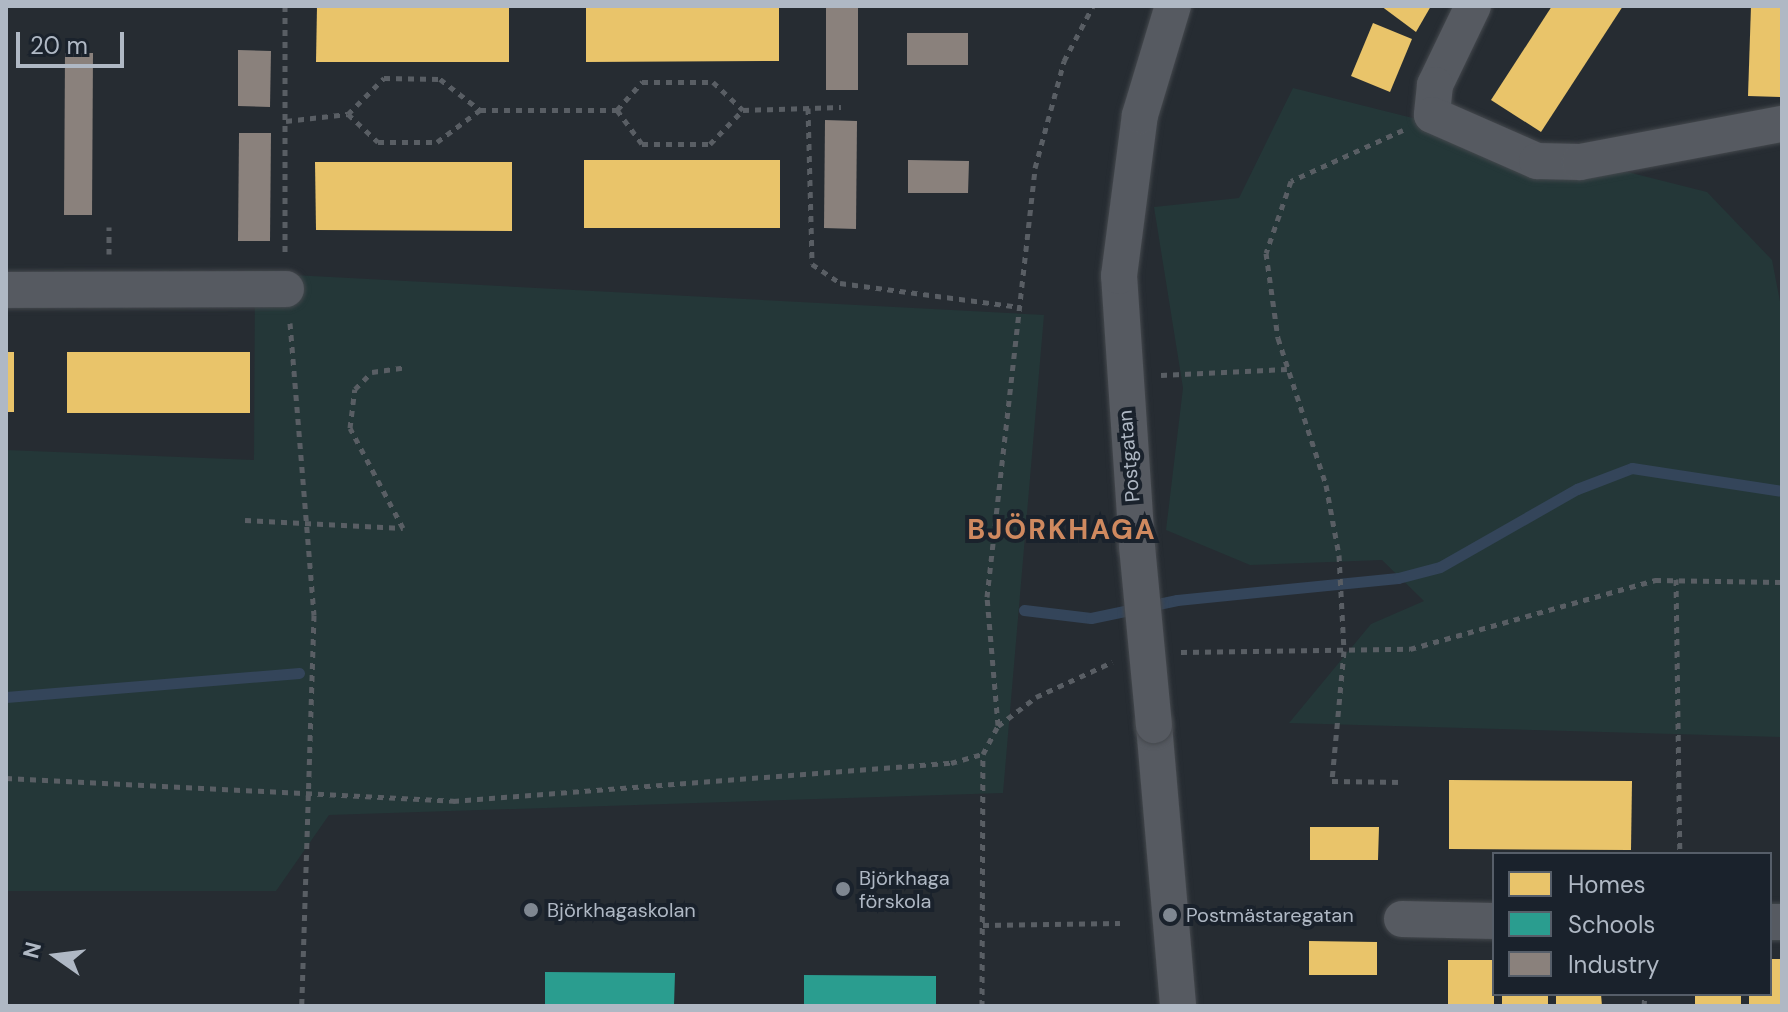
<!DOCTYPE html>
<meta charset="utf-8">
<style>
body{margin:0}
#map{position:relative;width:1788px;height:1012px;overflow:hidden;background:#262c32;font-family:"DM Sans",sans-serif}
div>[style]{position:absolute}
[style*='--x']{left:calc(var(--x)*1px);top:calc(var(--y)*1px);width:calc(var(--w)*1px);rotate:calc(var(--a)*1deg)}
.green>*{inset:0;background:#243738}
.homes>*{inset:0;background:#e9c46a}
.schools>*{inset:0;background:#2a9d8f}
.industry>*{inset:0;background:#8a817c}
.stream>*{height:11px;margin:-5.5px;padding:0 5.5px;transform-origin:5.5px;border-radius:5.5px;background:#34455a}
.path>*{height:5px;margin-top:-2.5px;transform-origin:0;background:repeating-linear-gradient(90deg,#595e64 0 6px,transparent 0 12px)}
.roads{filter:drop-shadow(0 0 2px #44484d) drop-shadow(0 0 2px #44484d)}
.minor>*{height:36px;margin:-18px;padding:0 18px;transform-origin:18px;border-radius:18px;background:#565a61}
.bridges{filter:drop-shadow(0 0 2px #44484d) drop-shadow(0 0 2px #44484d)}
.minor-bridge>*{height:36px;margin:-18px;padding:0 18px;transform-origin:18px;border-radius:18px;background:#565a61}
.dots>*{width:22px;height:22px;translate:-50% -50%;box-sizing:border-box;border:4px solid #1a222c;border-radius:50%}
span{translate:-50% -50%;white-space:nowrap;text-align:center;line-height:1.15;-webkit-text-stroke:8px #1a222c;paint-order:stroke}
.street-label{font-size:20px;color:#afb8c4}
.poi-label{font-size:20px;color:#afb8c4}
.left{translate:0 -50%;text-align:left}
.district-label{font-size:28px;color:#cf895f;font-weight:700;letter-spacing:2px}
.frame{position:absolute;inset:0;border:8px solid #afb8c4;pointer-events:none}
.legend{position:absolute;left:1492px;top:852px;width:280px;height:144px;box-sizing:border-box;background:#1a222c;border:2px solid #565e69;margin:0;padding:10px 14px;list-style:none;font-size:24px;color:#afb8c4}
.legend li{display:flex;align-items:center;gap:16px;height:40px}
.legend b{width:40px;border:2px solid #565e69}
.north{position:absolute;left:16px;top:916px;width:80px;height:80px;-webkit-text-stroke:6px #1a222c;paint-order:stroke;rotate:284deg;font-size:22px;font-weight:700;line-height:32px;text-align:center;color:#afb8c4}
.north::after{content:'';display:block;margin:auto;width:28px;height:36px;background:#afb8c4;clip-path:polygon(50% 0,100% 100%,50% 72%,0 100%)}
.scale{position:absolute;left:16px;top:32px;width:108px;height:36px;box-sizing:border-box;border:4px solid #afb8c4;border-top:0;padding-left:10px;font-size:24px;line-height:28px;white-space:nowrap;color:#afb8c4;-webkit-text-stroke:6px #1a222c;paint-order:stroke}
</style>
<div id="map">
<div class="green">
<i style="clip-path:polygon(1293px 88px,1707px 192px,1772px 260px,1782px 312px,1782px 737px,1289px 723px,1371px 624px,1424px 601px,1382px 560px,1250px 565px,1166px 530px,1183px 388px,1154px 207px,1239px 198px)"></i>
<i style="clip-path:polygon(255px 273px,1044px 315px,1003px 793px,329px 815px,276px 891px,6px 891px,6px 450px,254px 460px)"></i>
</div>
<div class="homes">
<i style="clip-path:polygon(317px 6px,509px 6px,509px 62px,316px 62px)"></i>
<i style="clip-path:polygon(586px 6px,779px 6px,779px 61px,586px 62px)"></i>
<i style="clip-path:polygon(1381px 6px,1431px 6px,1416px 32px)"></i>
<i style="clip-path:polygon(1552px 6px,1623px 6px,1541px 132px,1491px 100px)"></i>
<i style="clip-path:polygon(1751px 6px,1782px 6px,1782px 97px,1748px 96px)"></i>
<i style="clip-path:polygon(1373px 23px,1412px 39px,1390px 92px,1351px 76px)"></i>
<i style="clip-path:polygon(584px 160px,780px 160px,780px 228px,584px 228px)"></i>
<i style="clip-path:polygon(315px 162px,512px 162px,512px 231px,316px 230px)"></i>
<i style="clip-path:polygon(6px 352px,14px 352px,14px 412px,6px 412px)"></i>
<i style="clip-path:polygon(67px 352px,250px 352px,250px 413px,67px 413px)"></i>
<i style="clip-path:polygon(1449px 780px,1632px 781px,1631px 850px,1449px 849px)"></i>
<i style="clip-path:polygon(1310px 827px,1379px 827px,1378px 860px,1310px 860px)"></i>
<i style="clip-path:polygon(1309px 941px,1377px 942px,1377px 975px,1309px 975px)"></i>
<i style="clip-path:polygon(1770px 959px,1782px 959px,1782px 1006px,1749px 1006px,1749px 994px,1770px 994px)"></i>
<i style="clip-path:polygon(1448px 960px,1494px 960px,1494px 1006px,1448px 1006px)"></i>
<i style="clip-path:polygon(1502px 994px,1548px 994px,1548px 1006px,1502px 1006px)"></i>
<i style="clip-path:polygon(1556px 994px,1601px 994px,1602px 1006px,1556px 1006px)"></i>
<i style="clip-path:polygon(1695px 994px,1741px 994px,1741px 1006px,1695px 1006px)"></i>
</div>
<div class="schools">
<i style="clip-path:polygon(545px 972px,675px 973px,674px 1006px,545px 1006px)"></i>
<i style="clip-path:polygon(804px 975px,936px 976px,936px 1006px,804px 1006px)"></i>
</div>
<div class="industry">
<i style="clip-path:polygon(826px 6px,858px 6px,858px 90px,826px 90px)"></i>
<i style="clip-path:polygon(907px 33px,968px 33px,968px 65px,907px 65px)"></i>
<i style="clip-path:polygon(238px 50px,271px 51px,270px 107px,238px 106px)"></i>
<i style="clip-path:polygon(65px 53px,93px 53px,92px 215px,64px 215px)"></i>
<i style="clip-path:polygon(825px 120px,857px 121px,856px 229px,824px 228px)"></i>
<i style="clip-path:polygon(239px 133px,271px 133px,270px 241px,238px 241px)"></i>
<i style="clip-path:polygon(908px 160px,969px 161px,968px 193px,908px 193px)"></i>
</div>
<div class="stream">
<i style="--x:1024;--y:610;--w:67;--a:6.8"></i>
<i style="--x:1091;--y:618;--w:88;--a:-11.8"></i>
<i style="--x:1177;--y:600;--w:222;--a:-5.7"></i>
<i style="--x:1398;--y:578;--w:43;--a:-14.7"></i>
<i style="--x:1440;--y:567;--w:158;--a:-29.7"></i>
<i style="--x:1577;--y:489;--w:59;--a:-20.9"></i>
<i style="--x:1632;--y:468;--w:152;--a:8.7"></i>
<i style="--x:6;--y:697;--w:294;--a:-4.7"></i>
</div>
<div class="path">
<i style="--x:285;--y:6;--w:247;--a:90"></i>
<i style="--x:808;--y:108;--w:156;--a:88.5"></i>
<i style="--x:812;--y:264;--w:34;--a:34"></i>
<i style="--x:840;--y:283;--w:181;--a:7.6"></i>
<i style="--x:617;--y:110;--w:42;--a:53.7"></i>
<i style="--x:642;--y:144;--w:68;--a:0"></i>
<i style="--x:710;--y:144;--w:47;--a:-45.9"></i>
<i style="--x:348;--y:114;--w:41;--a:43"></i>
<i style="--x:378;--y:142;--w:59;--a:0"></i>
<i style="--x:437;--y:142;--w:54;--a:-36.7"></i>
<i style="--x:286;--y:121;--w:62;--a:-6.4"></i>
<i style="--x:348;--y:114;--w:51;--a:-45"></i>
<i style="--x:384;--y:78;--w:56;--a:1"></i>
<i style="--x:440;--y:79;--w:51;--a:37.8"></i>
<i style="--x:480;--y:110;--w:137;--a:0"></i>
<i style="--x:617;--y:110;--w:38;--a:-48"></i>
<i style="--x:642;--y:82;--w:71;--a:0"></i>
<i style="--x:713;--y:82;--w:41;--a:43"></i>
<i style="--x:743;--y:110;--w:98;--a:-1.8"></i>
<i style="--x:1403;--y:130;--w:123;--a:155.5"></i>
<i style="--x:1291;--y:181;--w:76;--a:109.1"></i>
<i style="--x:1266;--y:253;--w:86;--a:82"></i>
<i style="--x:1278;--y:338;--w:155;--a:71.9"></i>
<i style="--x:1326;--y:485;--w:71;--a:79.5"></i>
<i style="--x:1339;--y:555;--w:96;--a:87"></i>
<i style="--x:1344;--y:651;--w:131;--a:95.3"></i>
<i style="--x:1332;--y:781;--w:71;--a:0.8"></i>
<i style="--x:109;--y:254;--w:27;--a:-90"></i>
<i style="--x:290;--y:323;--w:293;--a:85.3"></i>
<i style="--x:314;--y:615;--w:391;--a:91.8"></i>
<i style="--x:1161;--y:375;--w:126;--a:-2.7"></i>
<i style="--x:245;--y:520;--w:158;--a:2.9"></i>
<i style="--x:403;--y:528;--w:113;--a:-117.9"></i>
<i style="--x:350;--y:428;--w:39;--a:-83"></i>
<i style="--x:355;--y:389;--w:24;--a:-45"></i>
<i style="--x:372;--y:372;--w:34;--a:-8"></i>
<i style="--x:1676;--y:579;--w:275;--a:89.2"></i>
<i style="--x:1181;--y:652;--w:229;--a:-0.8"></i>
<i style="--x:1410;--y:649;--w:255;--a:-15.7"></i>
<i style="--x:1655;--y:580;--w:127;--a:0.9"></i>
<i style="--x:998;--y:725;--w:128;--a:-94.9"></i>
<i style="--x:987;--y:597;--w:432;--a:-83.6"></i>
<i style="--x:1035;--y:168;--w:111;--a:-74.8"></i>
<i style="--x:1064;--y:61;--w:62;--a:-62.2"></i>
<i style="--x:6;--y:778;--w:448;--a:2.9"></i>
<i style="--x:453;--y:801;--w:499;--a:-4.4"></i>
<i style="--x:951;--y:763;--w:33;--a:-16"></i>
<i style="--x:983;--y:754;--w:32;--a:-62"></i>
<i style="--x:998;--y:726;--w:48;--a:-37.3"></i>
<i style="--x:1036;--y:697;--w:84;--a:-24.7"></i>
<i style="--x:983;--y:925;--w:137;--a:-0.8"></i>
<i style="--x:982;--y:1006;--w:252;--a:-89.8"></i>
<i style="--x:1644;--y:1006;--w:12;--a:-85"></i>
</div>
<div class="roads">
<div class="minor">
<i style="--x:1473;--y:6;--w:88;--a:115.7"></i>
<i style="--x:1435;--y:85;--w:30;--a:96"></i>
<i style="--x:1432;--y:115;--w:115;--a:23.7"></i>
<i style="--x:1537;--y:161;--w:43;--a:1.3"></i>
<i style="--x:1580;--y:162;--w:206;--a:-10.7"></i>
<i style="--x:6;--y:290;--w:280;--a:-0.2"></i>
<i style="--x:1137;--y:546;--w:271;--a:-93.8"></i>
<i style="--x:1119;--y:276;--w:162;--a:-82.6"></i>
<i style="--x:1140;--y:115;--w:114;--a:-73.2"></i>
<i style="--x:1154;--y:725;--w:282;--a:85.1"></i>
<i style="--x:1402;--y:919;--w:92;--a:1.2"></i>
<i style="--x:1770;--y:922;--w:12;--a:0"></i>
</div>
</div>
<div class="bridges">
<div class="minor-bridge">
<i style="--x:1137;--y:546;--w:180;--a:84.6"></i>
</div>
</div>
<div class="dots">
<i style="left:843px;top:889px;background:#7f8791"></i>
<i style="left:531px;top:910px;background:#7f8791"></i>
<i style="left:1170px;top:915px;background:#7f8791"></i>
</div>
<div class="street-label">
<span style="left:1129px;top:456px;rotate:-95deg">Postgatan</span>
</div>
<div class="poi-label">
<span class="left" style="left:859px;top:890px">Björkhaga<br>förskola</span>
<span class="left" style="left:547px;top:910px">Björkhagaskolan</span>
<span class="left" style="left:1186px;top:915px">Postmästaregatan</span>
</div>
<div class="district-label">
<span style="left:1062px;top:530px">BJÖRKHAGA</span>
</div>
<div class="frame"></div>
<ul class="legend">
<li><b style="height:22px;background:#e9c46a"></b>Homes</li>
<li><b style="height:22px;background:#2a9d8f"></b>Schools</li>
<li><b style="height:22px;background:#8a817c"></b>Industry</li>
</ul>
<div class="north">N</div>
<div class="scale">20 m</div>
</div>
